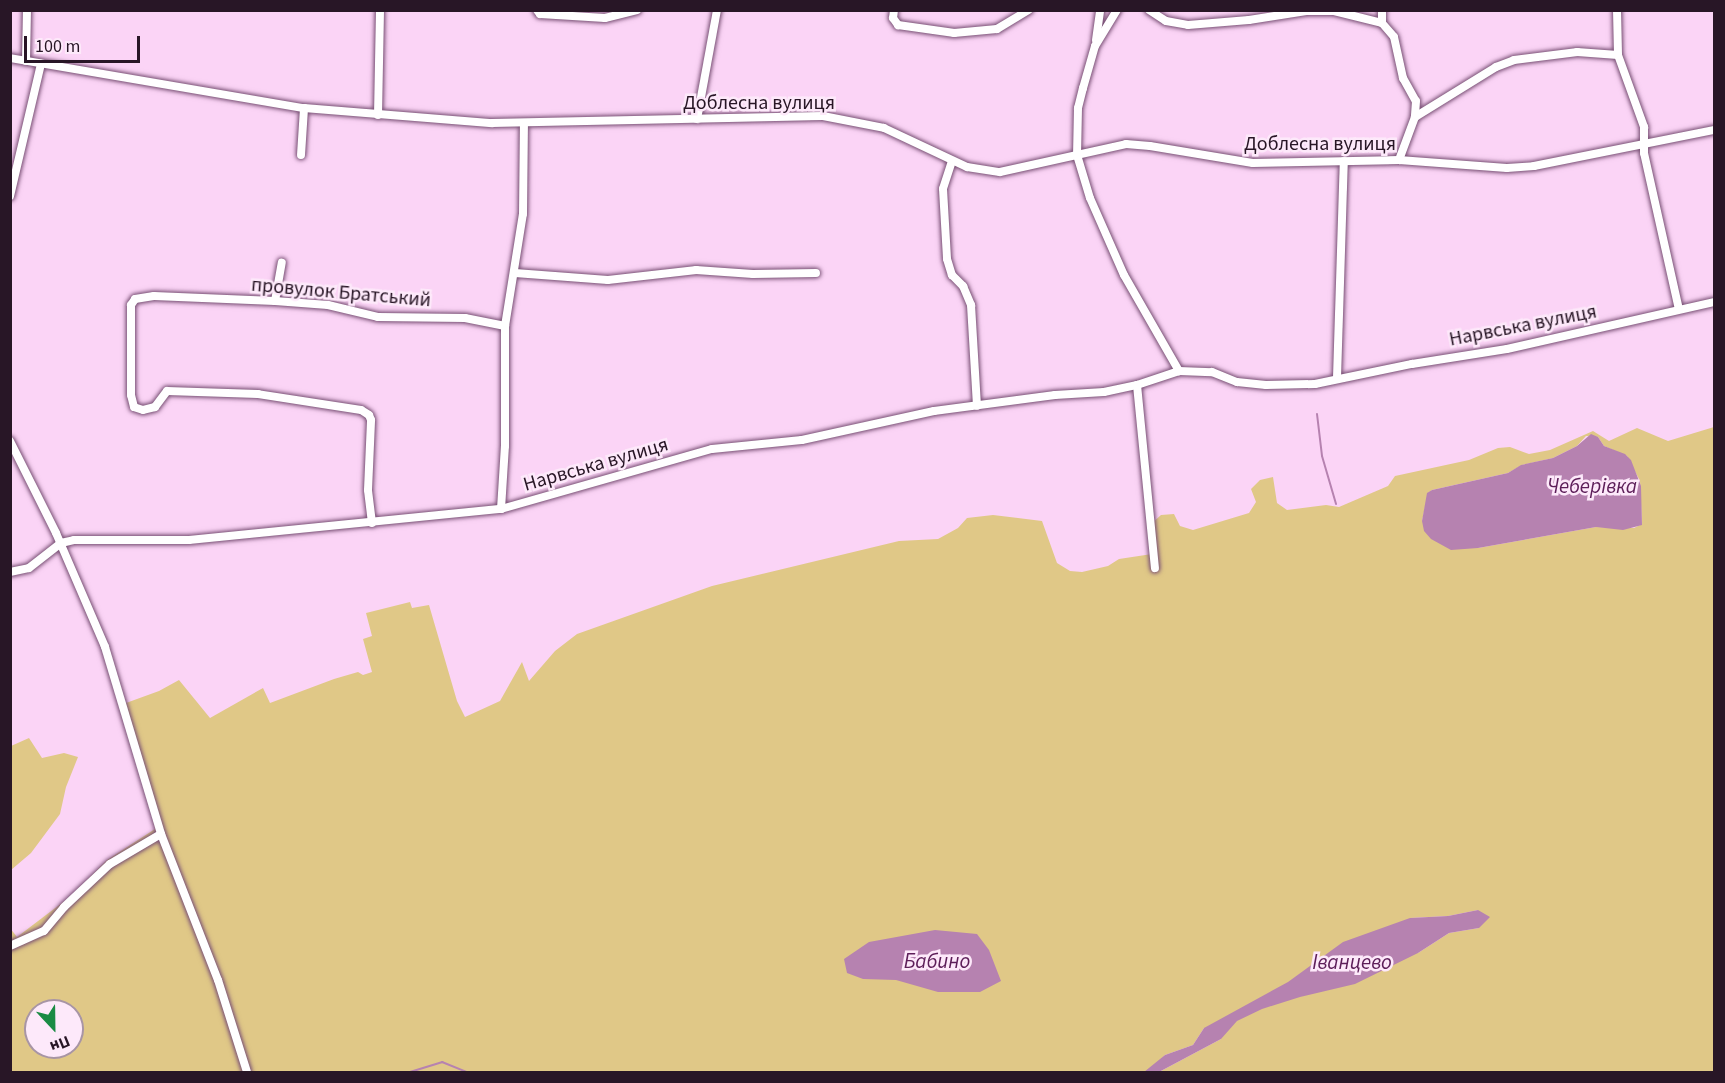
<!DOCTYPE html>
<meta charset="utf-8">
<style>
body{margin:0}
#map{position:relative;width:1725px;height:1083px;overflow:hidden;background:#fbd4f6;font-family:"Source Sans 3",sans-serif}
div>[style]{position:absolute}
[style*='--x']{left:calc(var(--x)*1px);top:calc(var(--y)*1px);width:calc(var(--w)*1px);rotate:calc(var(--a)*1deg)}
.green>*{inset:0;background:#e0c887}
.water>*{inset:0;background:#b682b0}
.stream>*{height:2px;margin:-1px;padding:0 1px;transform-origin:1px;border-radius:1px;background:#b682b0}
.roads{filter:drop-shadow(0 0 2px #784f74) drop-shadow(0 0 2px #784f74)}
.minor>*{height:8px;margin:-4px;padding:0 4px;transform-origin:4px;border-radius:4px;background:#fff}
span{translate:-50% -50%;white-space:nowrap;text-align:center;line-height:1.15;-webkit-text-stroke:5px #fde9fa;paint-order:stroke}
.street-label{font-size:20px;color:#281626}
.water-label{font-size:21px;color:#5d1e59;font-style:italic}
.frame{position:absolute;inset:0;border:12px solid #281626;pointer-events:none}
.north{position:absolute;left:24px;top:999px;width:60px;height:60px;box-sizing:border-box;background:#fde9fa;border:2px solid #a895a5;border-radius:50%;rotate:158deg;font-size:16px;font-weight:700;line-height:24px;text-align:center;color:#281626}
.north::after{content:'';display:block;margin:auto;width:21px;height:27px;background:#1a8b44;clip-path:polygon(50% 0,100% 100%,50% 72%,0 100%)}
.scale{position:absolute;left:24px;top:36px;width:116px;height:27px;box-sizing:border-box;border:3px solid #281626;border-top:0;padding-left:8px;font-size:18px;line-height:21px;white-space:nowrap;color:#281626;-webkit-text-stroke:4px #fde9fa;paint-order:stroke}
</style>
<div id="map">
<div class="green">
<i style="clip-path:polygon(evenodd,1714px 427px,1714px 1072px,1159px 1072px,1221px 1039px,1204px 1028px,1193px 1045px,1165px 1055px,1148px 1072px,11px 1072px,10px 928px,17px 937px,71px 896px,107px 860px,155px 829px,126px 703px,159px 691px,179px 680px,210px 718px,263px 688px,270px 703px,334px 679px,358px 672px,363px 675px,372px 672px,363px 639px,372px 636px,366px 613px,410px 602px,412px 608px,429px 605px,457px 701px,465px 717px,500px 701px,522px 662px,529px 681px,555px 651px,577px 634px,712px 586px,899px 541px,938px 539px,958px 528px,967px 518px,993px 515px,1042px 521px,1057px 563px,1070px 571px,1082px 572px,1108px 566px,1119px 559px,1152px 554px,1151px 524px,1161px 515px,1174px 514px,1180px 526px,1193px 530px,1249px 513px,1256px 502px,1251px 489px,1260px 480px,1273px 477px,1277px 503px,1287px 510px,1326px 505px,1339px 507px,1388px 486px,1395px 476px,1469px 460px,1498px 448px,1510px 447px,1529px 454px,1550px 450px,1593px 431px,1609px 441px,1637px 428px,1668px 441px,1714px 427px,1586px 436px,1598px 437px,1604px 446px,1627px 456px,1640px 481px,1642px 524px,1634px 528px,1596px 527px,1478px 548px,1422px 521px,1428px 493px,1432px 490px,1508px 473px,1522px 465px,1553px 458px,1577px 446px,1586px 436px,1714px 427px,1478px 910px,1479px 928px,1449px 933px,1418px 953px,1410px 918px,1448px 916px,1478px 910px,1714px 427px,36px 1011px,72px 1011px,72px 1047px,36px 1047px,36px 1011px)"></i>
<i style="clip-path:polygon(29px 738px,42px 758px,64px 753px,78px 757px,66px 787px,60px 814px,31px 853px,11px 870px,11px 746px)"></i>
</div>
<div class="water">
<i style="clip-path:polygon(1591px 434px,1598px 437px,1604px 446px,1625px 454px,1631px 460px,1641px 486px,1642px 525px,1623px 530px,1596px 527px,1478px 548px,1451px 550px,1431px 539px,1424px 531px,1422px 521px,1427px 493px,1432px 490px,1508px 473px,1521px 465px,1553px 458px,1577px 446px)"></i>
<i style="clip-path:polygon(1478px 910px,1490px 917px,1479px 928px,1449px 933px,1418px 953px,1355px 984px,1300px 997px,1262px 1009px,1237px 1021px,1221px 1039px,1159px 1072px,1144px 1072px,1165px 1055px,1193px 1045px,1204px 1028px,1288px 982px,1343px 942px,1410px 918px,1448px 916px)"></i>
<i style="clip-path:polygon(935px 930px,977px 934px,989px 950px,1001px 981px,980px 992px,938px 992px,896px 980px,863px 979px,847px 973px,844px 959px,869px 942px)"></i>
</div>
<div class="stream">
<i style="--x:1317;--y:414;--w:42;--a:83.2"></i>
<i style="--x:1322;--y:456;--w:50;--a:73.7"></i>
<i style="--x:410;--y:1072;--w:34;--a:-17"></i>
<i style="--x:442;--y:1062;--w:27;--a:22"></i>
</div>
<div class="roads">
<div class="minor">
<i style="--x:537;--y:10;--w:5;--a:53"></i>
<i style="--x:540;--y:14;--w:65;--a:3.5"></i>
<i style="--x:605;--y:18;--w:33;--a:-14"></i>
<i style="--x:894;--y:10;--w:8;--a:97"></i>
<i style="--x:893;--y:18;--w:9;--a:54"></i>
<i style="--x:898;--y:25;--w:57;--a:8.1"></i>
<i style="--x:954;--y:33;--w:43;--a:-5.3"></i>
<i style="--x:997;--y:29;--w:37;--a:-31"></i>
<i style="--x:1117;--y:10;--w:42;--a:121.4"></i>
<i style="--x:1095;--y:46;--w:44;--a:105.9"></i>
<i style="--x:1083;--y:88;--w:21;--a:104"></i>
<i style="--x:1078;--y:108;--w:47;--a:91.2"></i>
<i style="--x:1077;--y:155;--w:45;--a:73.2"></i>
<i style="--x:1090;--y:198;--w:84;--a:66.2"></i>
<i style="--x:1124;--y:275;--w:111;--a:60.2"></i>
<i style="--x:1149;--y:10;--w:20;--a:33"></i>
<i style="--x:1166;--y:21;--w:22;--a:10"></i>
<i style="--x:1188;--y:25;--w:61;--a:-4.7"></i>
<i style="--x:1249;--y:20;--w:58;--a:-9"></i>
<i style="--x:1306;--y:11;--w:28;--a:0"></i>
<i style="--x:1334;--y:11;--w:49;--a:14"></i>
<i style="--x:1382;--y:23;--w:18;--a:49"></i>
<i style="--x:1394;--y:37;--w:42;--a:77.6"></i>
<i style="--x:1403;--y:78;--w:26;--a:61"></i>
<i style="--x:1416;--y:101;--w:16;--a:94"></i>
<i style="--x:1382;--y:10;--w:13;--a:90"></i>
<i style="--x:1617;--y:10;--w:45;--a:88.7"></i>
<i style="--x:1618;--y:55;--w:77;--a:70.1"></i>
<i style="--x:1644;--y:127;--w:26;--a:90"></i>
<i style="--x:1644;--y:153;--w:160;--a:77.4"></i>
<i style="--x:1096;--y:40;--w:30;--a:-82"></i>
<i style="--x:10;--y:58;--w:298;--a:9.7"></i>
<i style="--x:304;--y:108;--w:189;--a:4.6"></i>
<i style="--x:492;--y:123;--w:331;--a:-1.2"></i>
<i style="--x:823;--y:116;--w:62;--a:11.1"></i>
<i style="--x:884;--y:128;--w:92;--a:25.2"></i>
<i style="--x:967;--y:167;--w:33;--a:9"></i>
<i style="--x:1000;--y:172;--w:129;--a:-12.5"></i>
<i style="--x:1126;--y:144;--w:24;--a:5"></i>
<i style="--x:1150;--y:146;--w:104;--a:9.4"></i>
<i style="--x:1253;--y:163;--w:146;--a:-1.2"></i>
<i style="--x:1399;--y:160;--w:108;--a:4.2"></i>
<i style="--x:1507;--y:168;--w:27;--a:-4"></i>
<i style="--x:1534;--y:166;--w:184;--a:-11.3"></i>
<i style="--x:26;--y:61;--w:51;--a:-88.9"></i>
<i style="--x:378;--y:115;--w:105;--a:-88.9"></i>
<i style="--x:697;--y:119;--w:111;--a:-79.6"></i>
<i style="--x:301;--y:155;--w:47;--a:-86.3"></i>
<i style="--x:1399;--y:160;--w:46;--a:-69.6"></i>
<i style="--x:1415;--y:117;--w:95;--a:-31.7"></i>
<i style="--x:1496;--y:67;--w:19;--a:-21"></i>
<i style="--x:1514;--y:60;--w:64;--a:-7.2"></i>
<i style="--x:1577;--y:52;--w:41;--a:4.2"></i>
<i style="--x:952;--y:161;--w:29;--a:108"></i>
<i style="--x:943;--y:189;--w:70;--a:86.7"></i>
<i style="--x:947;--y:259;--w:17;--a:73"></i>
<i style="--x:952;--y:275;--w:16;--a:45"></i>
<i style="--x:963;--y:286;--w:21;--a:67"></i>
<i style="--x:971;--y:305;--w:101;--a:86.6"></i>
<i style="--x:10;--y:196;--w:136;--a:-76.8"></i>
<i style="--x:515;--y:273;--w:93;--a:4.3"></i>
<i style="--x:608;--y:280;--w:89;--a:-6.5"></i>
<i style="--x:696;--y:270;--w:57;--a:4"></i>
<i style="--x:753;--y:274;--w:63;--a:-0.9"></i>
<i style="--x:275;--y:301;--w:39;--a:-80"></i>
<i style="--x:1337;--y:378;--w:217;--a:-88.2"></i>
<i style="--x:1137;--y:385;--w:184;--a:84.4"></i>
<i style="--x:10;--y:441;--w:103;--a:63.4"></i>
<i style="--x:56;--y:533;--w:124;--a:66.7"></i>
<i style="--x:105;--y:647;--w:195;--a:73.3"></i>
<i style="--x:161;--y:834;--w:157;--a:68.7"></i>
<i style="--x:218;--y:980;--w:96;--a:72.5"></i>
<i style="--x:501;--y:509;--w:63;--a:-86.4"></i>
<i style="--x:505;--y:446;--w:120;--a:-90"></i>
<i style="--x:505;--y:326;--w:113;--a:-80.9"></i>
<i style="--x:523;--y:214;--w:90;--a:-89.4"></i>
<i style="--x:372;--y:523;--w:33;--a:-97"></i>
<i style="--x:368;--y:490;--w:70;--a:-87.5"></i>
<i style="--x:371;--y:420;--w:5;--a:-112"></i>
<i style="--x:369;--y:415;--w:9;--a:-148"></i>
<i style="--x:361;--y:410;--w:104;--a:-171.2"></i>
<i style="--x:258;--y:394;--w:91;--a:-178.1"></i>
<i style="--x:167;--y:391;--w:20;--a:127"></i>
<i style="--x:155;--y:407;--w:12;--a:166"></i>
<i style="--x:143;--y:410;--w:9;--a:-162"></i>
<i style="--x:134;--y:407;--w:12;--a:-104"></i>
<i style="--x:131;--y:395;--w:90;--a:-90"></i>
<i style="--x:131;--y:305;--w:7;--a:-56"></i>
<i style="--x:135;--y:299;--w:19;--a:-9"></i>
<i style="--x:154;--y:296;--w:121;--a:2.4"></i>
<i style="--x:275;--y:301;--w:53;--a:4.3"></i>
<i style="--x:328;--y:305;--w:51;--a:13.5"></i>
<i style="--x:378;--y:317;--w:87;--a:0.7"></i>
<i style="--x:465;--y:318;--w:41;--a:11.3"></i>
<i style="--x:10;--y:572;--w:19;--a:-12"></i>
<i style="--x:29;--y:568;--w:41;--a:-38"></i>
<i style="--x:61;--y:543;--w:13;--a:-13"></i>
<i style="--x:74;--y:540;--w:115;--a:0"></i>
<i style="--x:189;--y:540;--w:314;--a:-5.7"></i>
<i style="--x:501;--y:509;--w:219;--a:-15.9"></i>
<i style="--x:712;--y:449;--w:90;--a:-5.7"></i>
<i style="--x:802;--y:440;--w:135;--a:-12.4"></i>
<i style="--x:934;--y:411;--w:122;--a:-7.5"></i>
<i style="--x:1055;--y:395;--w:49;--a:-3.5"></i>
<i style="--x:1104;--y:392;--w:34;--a:-12"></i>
<i style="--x:1137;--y:385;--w:44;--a:-18.4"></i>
<i style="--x:1179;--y:371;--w:33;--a:2"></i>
<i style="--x:1212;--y:372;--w:27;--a:22"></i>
<i style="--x:1237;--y:382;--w:29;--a:6"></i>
<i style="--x:1266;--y:385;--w:49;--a:-1.2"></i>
<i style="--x:1315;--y:384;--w:99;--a:-11.7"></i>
<i style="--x:1412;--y:364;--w:96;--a:-9"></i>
<i style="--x:1507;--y:349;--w:212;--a:-12.8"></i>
<i style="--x:10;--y:946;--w:37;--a:-24"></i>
<i style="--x:44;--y:931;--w:31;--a:-50"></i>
<i style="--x:64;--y:907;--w:63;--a:-43.1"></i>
<i style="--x:110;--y:864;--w:59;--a:-30.5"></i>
</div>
</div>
<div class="street-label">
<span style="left:759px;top:103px">Доблесна вулиця</span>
<span style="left:1320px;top:144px">Доблесна вулиця</span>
<span style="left:341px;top:293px;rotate:5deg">провулок Братський</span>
<span style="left:1523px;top:326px;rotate:-11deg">Нарвська вулиця</span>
<span style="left:596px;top:465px;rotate:-16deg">Нарвська вулиця</span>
</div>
<div class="water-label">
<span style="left:1592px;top:486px">Чеберівка</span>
<span style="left:937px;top:961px">Бабино</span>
<span style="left:1352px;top:962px">Іванцево</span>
</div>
<div class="frame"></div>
<div class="north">Пн</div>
<div class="scale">100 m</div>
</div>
